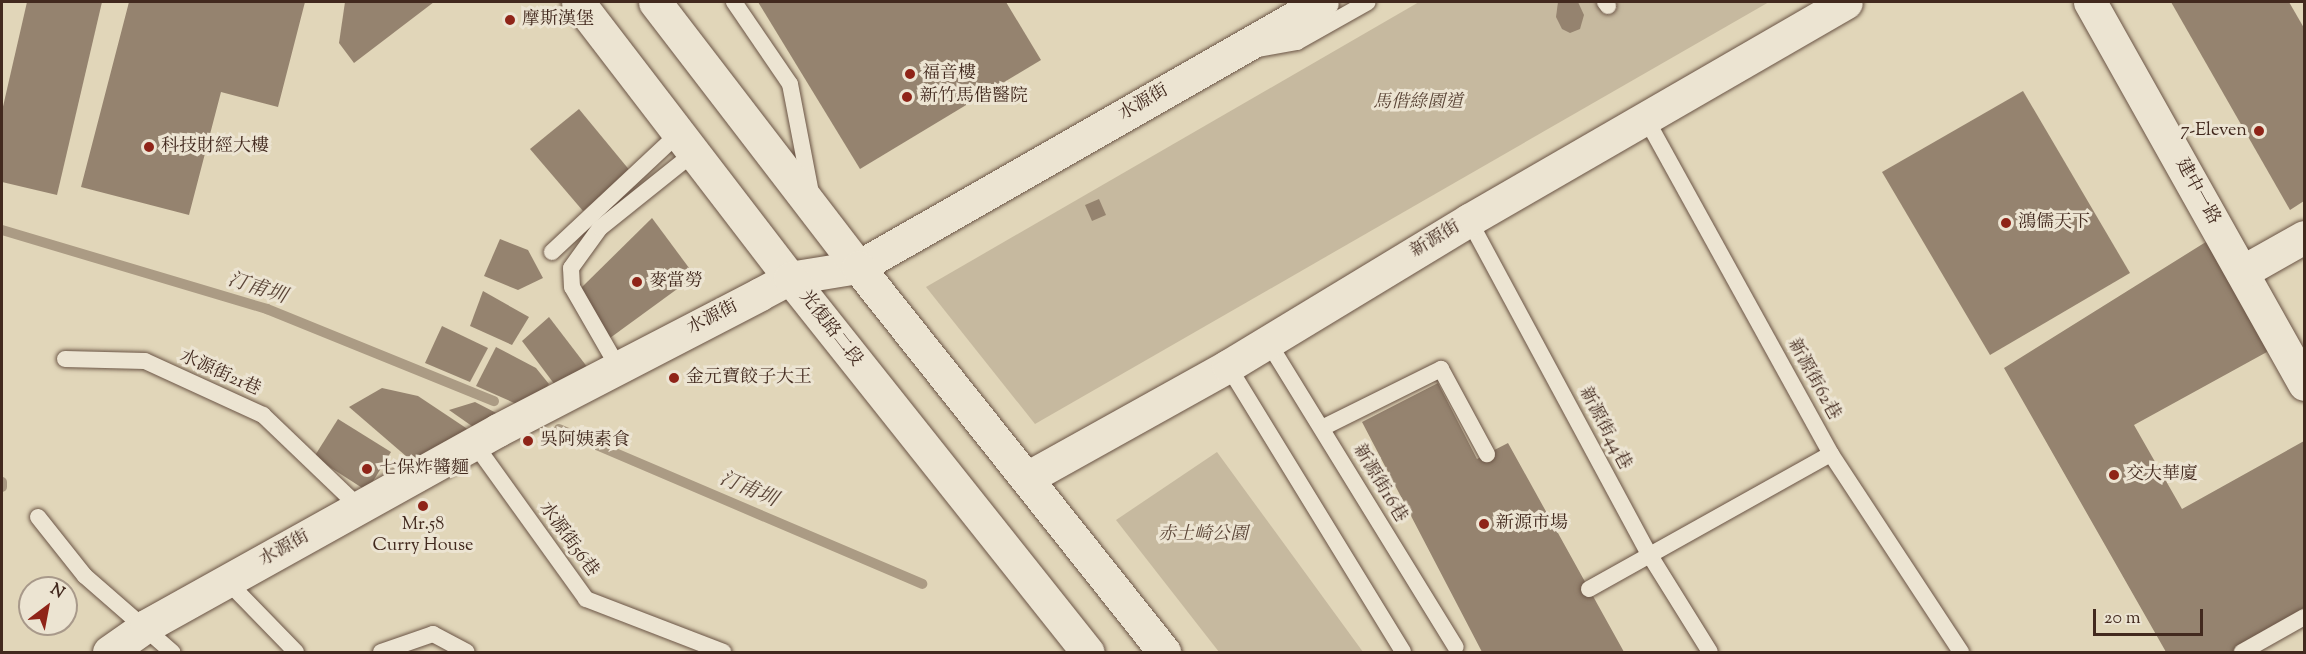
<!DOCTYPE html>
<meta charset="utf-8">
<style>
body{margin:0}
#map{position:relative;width:2306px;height:654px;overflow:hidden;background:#e1d6b9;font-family:"Sorts Mill Goudy","Noto Serif TC",serif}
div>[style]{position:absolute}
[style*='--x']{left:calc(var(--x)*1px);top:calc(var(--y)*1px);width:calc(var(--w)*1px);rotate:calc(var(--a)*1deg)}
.green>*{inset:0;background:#c6b99f}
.stream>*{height:10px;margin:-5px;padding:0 5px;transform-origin:5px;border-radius:5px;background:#ab9b84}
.building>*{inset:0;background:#95836f}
.roads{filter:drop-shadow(0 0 2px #6a5445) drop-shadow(0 0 2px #6a5445)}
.lane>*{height:16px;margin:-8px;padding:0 8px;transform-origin:8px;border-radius:8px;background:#ece4d2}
.street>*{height:33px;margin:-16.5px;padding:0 16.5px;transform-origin:16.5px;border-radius:16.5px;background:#ece4d2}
.secondary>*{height:33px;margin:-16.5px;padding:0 16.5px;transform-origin:16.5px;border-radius:16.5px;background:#ece4d2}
.dots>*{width:16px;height:16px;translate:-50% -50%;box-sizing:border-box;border:3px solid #ece4d2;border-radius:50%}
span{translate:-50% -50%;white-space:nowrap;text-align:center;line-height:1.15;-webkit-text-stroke:6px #ece4d2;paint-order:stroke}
.poi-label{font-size:18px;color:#42291e}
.left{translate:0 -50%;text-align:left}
.right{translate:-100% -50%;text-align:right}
.street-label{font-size:18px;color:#42291e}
.park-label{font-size:18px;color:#5c4638;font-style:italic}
.water-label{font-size:20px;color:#5c4638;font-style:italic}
.frame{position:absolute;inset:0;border:3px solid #42291e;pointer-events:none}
.north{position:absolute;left:18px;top:576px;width:60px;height:60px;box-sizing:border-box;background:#ece4d2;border:2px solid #a8998a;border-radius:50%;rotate:32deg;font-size:16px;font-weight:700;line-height:24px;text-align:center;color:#42291e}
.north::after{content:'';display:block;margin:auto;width:21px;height:27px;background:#8f2418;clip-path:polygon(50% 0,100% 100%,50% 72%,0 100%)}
.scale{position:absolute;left:2093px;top:609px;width:110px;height:27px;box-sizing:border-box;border:3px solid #42291e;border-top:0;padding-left:8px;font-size:18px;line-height:21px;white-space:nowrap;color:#42291e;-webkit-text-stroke:4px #ece4d2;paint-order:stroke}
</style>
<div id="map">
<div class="green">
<i style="clip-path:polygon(1419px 2px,1769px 2px,1035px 424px,926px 287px)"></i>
<i style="clip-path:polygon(1217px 452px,1363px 652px,1219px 652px,1123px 529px,1116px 520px)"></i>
</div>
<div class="stream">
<i style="--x:2;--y:230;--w:277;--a:16.6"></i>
<i style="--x:267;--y:309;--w:245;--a:22.1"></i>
<i style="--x:559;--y:429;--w:395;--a:23.1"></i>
<i style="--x:2;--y:482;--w:5;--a:90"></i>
</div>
<div class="building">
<i style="clip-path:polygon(27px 2px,102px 2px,57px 195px,2px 182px,2px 111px)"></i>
<i style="clip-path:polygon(129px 2px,305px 2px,278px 107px,221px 92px,189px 215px,81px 187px)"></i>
<i style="clip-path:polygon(345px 2px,434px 2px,354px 63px,339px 43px)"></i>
<i style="clip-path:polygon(758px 2px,1006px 2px,1041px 60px,860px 169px)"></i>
<i style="clip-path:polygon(1558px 2px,1578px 2px,1584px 15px,1580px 29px,1570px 33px,1562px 29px,1556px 17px)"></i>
<i style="clip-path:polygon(2171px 2px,2289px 2px,2304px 28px,2304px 201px,2290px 210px)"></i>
<i style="clip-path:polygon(2023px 91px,2130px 273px,1990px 355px,1882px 172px)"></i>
<i style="clip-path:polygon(579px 109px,631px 172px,583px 211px,530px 149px)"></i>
<i style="clip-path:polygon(1099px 199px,1106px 215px,1092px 221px,1085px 205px)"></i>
<i style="clip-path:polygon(652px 218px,695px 276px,610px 338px,581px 288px)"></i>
<i style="clip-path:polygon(2217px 235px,2276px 347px,2134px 425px,2182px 509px,2304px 441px,2304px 617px,2242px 652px,2166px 652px,2004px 368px)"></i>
<i style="clip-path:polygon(500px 239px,528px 250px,543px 278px,518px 290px,484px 276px)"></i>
<i style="clip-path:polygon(483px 291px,529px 317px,512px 345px,470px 326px)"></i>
<i style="clip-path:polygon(549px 317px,588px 368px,555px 385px,522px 341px)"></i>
<i style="clip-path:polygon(442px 326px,488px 348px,470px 382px,425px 363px)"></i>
<i style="clip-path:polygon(496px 347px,536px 368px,549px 384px,541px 395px,521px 406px,476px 386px)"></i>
<i style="clip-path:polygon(1438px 383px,1477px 459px,1508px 443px,1624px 652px,1482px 652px,1362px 422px)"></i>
<i style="clip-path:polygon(382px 388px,418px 396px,475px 434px,414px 463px,349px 407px)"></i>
<i style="clip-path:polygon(475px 402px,504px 417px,479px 431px,449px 410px)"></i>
<i style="clip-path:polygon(338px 419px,391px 452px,367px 491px,314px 457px)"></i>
</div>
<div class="roads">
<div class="lane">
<i style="--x:734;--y:2;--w:99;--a:55.7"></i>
<i style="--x:790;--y:84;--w:111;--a:79.1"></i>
<i style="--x:1605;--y:2;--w:5;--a:53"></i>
<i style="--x:1257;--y:49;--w:41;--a:-9.9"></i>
<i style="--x:1297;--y:42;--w:81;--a:-29.4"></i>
<i style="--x:1645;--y:117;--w:385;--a:61.1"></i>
<i style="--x:1831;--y:454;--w:237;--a:56.7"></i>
<i style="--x:1469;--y:220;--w:379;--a:61.7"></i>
<i style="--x:1649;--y:554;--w:115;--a:58.1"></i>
<i style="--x:552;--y:252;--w:174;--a:-43.1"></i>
<i style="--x:1268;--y:342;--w:358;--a:58.4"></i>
<i style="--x:65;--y:359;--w:80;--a:1.4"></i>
<i style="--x:145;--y:361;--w:130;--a:24.6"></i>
<i style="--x:263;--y:415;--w:133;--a:43.8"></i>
<i style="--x:1228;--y:366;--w:335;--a:58.5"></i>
<i style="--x:618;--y:367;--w:92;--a:-119.9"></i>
<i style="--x:572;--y:287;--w:19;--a:-93"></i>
<i style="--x:571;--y:268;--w:49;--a:-54.1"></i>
<i style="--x:600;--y:228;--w:122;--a:-38.7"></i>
<i style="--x:1322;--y:428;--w:133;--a:-26.4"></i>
<i style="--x:1441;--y:369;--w:97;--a:61.6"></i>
<i style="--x:474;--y:443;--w:192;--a:54.3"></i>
<i style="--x:586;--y:599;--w:147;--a:21.1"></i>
<i style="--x:38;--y:517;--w:75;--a:51.5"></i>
<i style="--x:85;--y:576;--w:116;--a:41.1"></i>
<i style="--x:227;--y:581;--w:99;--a:45.8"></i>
<i style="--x:1589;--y:589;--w:277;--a:-29.2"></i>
<i style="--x:381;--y:652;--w:55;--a:-19.1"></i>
<i style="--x:433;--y:634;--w:38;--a:28"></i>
<i style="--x:2242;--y:652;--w:71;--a:-29.4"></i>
</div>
<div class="street">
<i style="--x:2090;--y:2;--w:438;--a:60.7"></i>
<i style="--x:2242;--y:272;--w:71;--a:-29.4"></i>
<i style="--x:1027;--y:478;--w:230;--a:-29.1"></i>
<i style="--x:1228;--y:366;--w:282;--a:-31.2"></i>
<i style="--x:1469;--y:220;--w:435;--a:-30"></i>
<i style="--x:109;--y:652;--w:45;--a:-35.1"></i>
<i style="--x:146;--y:626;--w:403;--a:-29.1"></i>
<i style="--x:498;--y:430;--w:295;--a:-27.4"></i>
<i style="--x:760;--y:294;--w:34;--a:-28"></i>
<i style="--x:790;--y:278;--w:69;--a:-9.2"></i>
<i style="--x:858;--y:267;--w:534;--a:-29.73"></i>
</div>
<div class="secondary">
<i style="--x:578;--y:2;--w:348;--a:52.5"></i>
<i style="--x:790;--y:278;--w:478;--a:51.5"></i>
<i style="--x:655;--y:2;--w:334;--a:52.5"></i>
<i style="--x:858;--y:267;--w:492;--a:51.5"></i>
</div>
</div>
<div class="dots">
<i style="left:510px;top:20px;background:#8f2418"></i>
<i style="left:910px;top:74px;background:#8f2418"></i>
<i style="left:907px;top:97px;background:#8f2418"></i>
<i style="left:2259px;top:131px;background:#8f2418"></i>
<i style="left:149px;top:147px;background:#8f2418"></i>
<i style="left:2006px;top:223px;background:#8f2418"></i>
<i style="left:637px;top:282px;background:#8f2418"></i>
<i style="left:674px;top:378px;background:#8f2418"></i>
<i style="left:528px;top:441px;background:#8f2418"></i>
<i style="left:367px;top:469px;background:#8f2418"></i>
<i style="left:2114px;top:475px;background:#8f2418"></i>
<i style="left:423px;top:506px;background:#8f2418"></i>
<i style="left:1484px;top:524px;background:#8f2418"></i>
</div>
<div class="poi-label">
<span class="left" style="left:522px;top:20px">摩斯漢堡</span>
<span class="left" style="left:922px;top:74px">福音樓</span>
<span class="left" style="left:920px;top:97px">新竹馬偕醫院</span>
<span class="right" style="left:2247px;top:131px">7-Eleven</span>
<span class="left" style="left:161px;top:147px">科技財經大樓</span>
<span class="left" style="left:2018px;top:223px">鴻儒天下</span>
<span class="left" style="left:649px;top:282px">麥當勞</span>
<span class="left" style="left:686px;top:378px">金元寶餃子大王</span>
<span class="left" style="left:540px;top:441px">吳阿姨素食</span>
<span class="left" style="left:379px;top:469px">七保炸醬麵</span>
<span class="left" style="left:2126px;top:475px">交大華廈</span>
<span class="left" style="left:1496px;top:524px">新源市場</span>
<span style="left:423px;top:536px">Mr.58<br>Curry House</span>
</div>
<div class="street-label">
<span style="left:1144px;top:103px;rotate:-30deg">水源街</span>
<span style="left:2197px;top:192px;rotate:61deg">建中一路</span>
<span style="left:1436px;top:240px;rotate:-31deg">新源街</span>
<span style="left:713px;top:318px;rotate:-27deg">水源街</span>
<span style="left:830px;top:329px;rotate:52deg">光復路二段</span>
<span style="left:220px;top:374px;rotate:24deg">水源街21巷</span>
<span style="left:1813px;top:380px;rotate:61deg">新源街62巷</span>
<span style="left:1604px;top:429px;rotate:62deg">新源街44巷</span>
<span style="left:1379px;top:484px;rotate:59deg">新源街16巷</span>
<span style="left:568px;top:540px;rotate:54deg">水源街56巷</span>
<span style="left:285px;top:549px;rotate:-29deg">水源街</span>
</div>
<div class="park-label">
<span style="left:1418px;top:103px">馬偕綠園道</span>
<span style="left:1203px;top:535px">赤土崎公園</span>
</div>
<div class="water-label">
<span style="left:257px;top:289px;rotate:18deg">汀甫圳</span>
<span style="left:748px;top:490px;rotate:23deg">汀甫圳</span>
</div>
<div class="frame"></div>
<div class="north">N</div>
<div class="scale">20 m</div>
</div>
